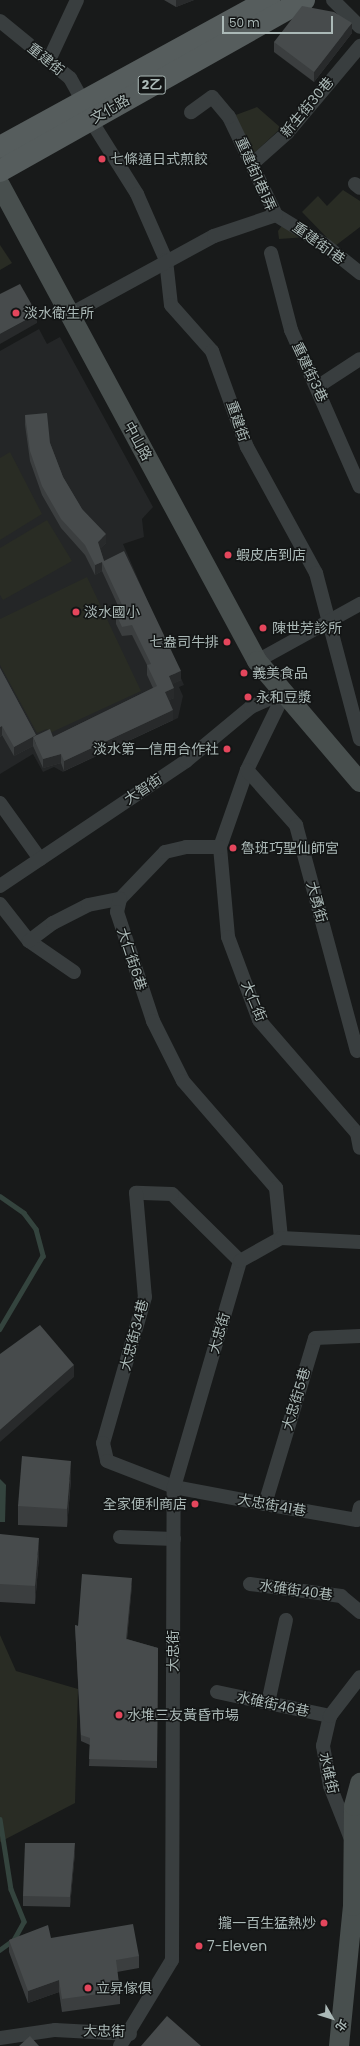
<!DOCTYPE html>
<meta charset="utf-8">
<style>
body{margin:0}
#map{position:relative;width:360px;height:2046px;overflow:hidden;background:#181a1a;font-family:Poppins,"Noto Sans TC",sans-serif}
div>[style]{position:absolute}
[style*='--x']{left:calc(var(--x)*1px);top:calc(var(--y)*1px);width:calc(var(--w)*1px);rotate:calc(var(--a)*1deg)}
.built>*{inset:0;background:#242627}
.green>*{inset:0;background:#292c24}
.water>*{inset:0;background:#34443e}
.stream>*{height:4.5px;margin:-2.25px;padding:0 2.25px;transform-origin:2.25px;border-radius:2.25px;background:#34443e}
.minor>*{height:14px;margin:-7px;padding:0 7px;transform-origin:7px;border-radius:7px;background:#393e3f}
.secondary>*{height:20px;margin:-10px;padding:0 10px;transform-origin:10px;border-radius:10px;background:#484f4e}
.primary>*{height:22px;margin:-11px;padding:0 11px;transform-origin:11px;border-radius:11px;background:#565d5d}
.wall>*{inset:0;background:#3b3e3f}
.shaded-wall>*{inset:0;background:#282a2b}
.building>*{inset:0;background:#474b4c}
.dots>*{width:11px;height:11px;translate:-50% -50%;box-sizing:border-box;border:2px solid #131515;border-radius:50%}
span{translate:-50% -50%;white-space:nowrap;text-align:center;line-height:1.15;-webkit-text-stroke:3px #131515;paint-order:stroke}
.shield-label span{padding:1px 3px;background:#131515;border:1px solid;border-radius:3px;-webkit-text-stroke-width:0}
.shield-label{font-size:13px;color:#abb9b7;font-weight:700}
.street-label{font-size:14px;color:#abb9b7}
.poi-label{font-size:14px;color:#abb9b7}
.left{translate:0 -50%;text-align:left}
.right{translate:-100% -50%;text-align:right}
.north{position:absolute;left:312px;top:1998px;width:40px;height:40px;-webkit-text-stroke:3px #131515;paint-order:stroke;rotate:129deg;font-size:11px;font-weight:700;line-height:16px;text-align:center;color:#abb9b7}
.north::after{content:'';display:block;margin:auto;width:14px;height:18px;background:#abb9b7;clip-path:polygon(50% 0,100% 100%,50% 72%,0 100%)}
.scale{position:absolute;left:222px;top:16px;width:111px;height:18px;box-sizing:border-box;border:2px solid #abb9b7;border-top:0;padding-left:5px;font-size:12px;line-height:14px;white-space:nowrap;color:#abb9b7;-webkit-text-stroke:3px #131515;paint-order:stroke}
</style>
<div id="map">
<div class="built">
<i style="clip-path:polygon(39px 329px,47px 344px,60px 337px,153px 507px,142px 519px,144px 537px,123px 544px,184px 685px,179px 687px,183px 696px,178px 718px,63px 772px,54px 767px,43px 772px,33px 754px,0 774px,0 351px)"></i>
</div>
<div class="green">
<i style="clip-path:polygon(257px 107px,281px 128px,251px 156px,233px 116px)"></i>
<i style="clip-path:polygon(343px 190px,360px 201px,360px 227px,335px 246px,302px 212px,318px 196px,327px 206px)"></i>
<i style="clip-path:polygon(284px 223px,307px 237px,279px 239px,278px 231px)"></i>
<i style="clip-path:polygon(0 245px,12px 263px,0 270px)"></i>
<i style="clip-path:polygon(10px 452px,42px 514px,0 540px,0 458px)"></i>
<i style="clip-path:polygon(47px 520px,72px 561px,3px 600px,0 595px,0 548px)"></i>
<i style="clip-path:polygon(87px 577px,141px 691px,50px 733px,47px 729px,37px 733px,0 665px,0 619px)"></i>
<i style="clip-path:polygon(0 1635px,16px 1671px,78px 1689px,75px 1803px,0 1842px)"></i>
</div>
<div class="water">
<i style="clip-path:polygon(0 1479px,6px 1485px,5px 1522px,0 1522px)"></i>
</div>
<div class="stream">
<i style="--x:0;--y:1196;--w:29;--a:35"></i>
<i style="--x:24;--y:1213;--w:20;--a:53"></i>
<i style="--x:36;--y:1229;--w:28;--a:75"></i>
<i style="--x:43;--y:1256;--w:85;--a:120.5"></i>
<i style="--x:0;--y:1819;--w:71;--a:81.1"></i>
<i style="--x:11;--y:1889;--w:35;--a:68"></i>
<i style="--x:24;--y:1922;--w:21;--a:119"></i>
<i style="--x:14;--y:1940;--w:17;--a:144"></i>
</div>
<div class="minor">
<i style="--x:333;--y:0;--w:38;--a:45"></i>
<i style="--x:0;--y:21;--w:90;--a:39.2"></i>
<i style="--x:70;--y:78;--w:29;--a:61"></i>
<i style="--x:49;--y:60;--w:66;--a:-65"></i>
<i style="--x:90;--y:119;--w:89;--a:57.9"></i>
<i style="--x:137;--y:194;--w:72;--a:66.3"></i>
<i style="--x:166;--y:260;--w:45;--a:83.7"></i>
<i style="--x:171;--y:305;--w:62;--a:48.3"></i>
<i style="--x:212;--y:351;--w:102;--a:70"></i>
<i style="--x:247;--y:447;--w:144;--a:61.3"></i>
<i style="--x:316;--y:573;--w:172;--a:75.2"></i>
<i style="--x:252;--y:164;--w:47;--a:-41.5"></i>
<i style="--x:287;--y:133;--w:114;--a:-50"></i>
<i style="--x:355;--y:184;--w:6;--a:39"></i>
<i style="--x:276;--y:215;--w:57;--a:31.5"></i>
<i style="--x:325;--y:245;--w:45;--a:38.7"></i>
<i style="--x:271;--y:253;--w:80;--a:75.4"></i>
<i style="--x:291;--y:330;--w:171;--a:66.3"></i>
<i style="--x:69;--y:315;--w:165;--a:-28.6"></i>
<i style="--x:214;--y:236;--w:65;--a:-18.7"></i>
<i style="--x:276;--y:215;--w:109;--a:-115.6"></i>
<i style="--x:229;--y:117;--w:26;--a:-130"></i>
<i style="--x:212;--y:97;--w:26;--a:144"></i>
<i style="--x:317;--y:387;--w:51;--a:-33.1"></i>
<i style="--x:257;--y:661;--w:118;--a:-29"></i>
<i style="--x:285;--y:692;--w:87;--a:116"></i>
<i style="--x:247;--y:770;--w:82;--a:109.3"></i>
<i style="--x:220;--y:847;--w:90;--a:84.9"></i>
<i style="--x:228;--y:937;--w:89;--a:69.5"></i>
<i style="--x:259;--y:1020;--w:150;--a:49.1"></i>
<i style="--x:357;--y:1133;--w:15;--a:79"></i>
<i style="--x:247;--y:770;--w:74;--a:48.3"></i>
<i style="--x:296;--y:825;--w:234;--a:74.9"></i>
<i style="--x:0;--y:803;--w:69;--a:54.5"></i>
<i style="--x:0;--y:886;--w:224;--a:-33.9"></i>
<i style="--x:186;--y:761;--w:85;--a:-39.7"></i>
<i style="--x:251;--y:707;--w:37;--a:-24"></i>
<i style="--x:120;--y:899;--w:65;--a:-46.2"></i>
<i style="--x:165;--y:852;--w:22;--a:-13"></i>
<i style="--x:186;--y:847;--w:34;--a:0"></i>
<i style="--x:0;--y:904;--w:47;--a:51.9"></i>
<i style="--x:74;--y:972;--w:55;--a:-145.4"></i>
<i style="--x:29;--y:941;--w:30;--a:-37"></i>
<i style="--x:53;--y:923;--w:39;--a:-27"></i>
<i style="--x:88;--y:905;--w:33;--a:-11"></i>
<i style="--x:120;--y:899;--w:13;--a:103"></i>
<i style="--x:117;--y:912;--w:115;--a:71.7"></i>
<i style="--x:153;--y:1021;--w:67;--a:63.4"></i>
<i style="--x:183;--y:1081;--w:142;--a:49"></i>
<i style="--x:276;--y:1188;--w:50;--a:84.3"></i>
<i style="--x:240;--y:1261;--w:95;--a:-135.4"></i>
<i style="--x:172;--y:1194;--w:36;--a:-178"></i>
<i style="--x:136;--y:1193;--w:104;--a:85.1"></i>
<i style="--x:145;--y:1297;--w:152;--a:106"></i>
<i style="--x:103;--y:1443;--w:18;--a:77"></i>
<i style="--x:107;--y:1461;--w:72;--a:21.2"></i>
<i style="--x:174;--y:1487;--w:93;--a:10.6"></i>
<i style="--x:265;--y:1504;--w:93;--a:9.9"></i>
<i style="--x:357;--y:1520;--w:13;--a:-77"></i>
<i style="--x:265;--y:1504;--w:173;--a:-73.2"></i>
<i style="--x:315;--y:1338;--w:45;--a:-2.5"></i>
<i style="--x:120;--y:1537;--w:54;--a:2.1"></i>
<i style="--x:250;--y:1584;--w:92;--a:7.5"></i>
<i style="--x:341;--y:1596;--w:25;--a:40"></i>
<i style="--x:217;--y:1692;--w:116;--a:12"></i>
<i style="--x:268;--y:1703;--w:85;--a:-77.8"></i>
<i style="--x:351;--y:1839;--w:57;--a:-111.6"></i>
<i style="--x:330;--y:1786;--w:41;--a:-99.9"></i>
<i style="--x:323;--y:1746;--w:31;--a:-77"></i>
<i style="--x:330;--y:1716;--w:49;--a:-52.4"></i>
<i style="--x:0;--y:2038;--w:56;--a:-8.3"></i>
<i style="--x:55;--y:2030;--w:75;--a:3.1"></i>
<i style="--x:120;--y:2046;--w:100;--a:-58.8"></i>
<i style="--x:172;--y:1960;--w:473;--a:-89.8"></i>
<i style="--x:174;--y:1487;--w:235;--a:-73.7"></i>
<i style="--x:240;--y:1261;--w:47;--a:-29.3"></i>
<i style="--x:281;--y:1238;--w:79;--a:2.9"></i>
</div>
<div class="secondary">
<i style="--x:0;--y:185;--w:541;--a:61.63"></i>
<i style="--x:257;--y:661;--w:159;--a:49.6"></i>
<i style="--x:339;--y:2046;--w:141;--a:-84.3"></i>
<i style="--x:353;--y:1906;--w:100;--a:-89.4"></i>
<i style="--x:354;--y:1806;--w:24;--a:-75"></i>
</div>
<div class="primary">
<i style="--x:0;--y:147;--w:307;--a:-28.7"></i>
<i style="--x:0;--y:171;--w:349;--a:-29.4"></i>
</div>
<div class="wall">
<i style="clip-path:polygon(164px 0,194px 0,176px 7px)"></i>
<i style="clip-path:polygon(352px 33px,314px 82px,274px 52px,274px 42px)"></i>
<i style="clip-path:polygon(25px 415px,50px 443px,63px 477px,82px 509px,106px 543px,100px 549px,104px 561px,181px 680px,172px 684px,174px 698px,169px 700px,173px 720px,64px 771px,61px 763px,43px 768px,33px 746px,14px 756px,2px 735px,0 737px,0 668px,36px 735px,53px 737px,153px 688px,147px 675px,147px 665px,132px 635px,122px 636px,116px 624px,116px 614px,120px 610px,102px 571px,95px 575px,85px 555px,61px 528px,42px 495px,30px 461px,25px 425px)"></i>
<i style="clip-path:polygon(71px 1479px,67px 1527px,18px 1525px,18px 1506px)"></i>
<i style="clip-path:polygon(0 1534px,39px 1556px,35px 1604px,0 1602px)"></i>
<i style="clip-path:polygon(132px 1585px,127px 1639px,158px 1648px,157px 1768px,89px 1766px,90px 1745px,81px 1741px,75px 1625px,78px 1626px)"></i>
<i style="clip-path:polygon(75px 1852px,70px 1907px,23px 1906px,23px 1896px)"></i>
<i style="clip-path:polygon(51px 1938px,139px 1956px,139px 1968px,117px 1972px,120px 1991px,120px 2004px,62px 2012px,59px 1992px,28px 2003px,9px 1952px,9px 1940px)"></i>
</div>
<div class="shaded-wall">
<i style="clip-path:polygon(176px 0,194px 0,176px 7px)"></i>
<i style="clip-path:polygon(352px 23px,352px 33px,314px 82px,314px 72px)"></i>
<i style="clip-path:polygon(37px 314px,37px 323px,0 344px,0 334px)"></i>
<i style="clip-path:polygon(106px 534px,106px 543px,98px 552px,98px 542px)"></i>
<i style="clip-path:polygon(102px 562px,102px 571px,95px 575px,95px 565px)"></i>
<i style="clip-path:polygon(181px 671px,181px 680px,169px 686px,169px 676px)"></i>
<i style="clip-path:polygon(174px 688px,174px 698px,165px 702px,165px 692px)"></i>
<i style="clip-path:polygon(173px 710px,173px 720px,64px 771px,64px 761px)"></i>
<i style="clip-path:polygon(2px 726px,2px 735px,0 737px,0 727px)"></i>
<i style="clip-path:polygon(36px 735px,36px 744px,33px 737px,33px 746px,14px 756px,14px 747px)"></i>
<i style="clip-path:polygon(61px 754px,61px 763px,43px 768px,43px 759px)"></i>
<i style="clip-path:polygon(74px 1365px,74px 1377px,0 1442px,0 1452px,0 1430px)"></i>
<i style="clip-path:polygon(71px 1461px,71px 1479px,67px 1527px,67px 1509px)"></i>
<i style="clip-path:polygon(39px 1538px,39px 1556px,35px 1604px,35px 1586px)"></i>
<i style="clip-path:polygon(132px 1578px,132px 1585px,126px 1645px,126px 1639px)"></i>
<i style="clip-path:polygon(75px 1843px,75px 1852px,70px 1907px,70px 1897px)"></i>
<i style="clip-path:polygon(59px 1980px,59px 1992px,28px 2003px,28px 1991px)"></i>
</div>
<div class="building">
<i style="clip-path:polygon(302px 6px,334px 12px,352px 23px,314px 72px,274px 42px)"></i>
<i style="clip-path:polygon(20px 284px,37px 314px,0 334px,0 294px)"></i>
<i style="clip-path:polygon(47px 413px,50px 443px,63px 477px,82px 509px,106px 534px,98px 542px,104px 561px,124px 551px,181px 671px,169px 676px,174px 688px,165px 692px,173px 710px,64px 761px,61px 754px,43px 759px,33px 737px,50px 729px,53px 737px,157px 686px,147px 665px,151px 664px,132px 625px,122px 627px,116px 614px,123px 607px,102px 562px,95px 565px,85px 545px,61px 519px,42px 486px,30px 451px,25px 415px)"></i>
<i style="clip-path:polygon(0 668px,36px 735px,14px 747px,2px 726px,0 727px)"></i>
<i style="clip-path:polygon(40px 1325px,74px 1365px,0 1430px,0 1354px)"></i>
<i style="clip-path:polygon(22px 1456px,71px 1461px,67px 1509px,18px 1506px)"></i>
<i style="clip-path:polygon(0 1534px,39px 1538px,35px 1586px,0 1584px)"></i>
<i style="clip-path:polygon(82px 1574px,132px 1578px,126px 1639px,158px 1648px,157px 1761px,89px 1759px,90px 1738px,81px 1735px,75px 1625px,78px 1626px)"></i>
<i style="clip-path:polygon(25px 1843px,75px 1843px,70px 1897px,23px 1896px)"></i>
<i style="clip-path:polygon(133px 1924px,139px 1956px,116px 1960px,120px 1991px,62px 1999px,59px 1980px,28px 1991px,9px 1940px,48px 1925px,51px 1938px)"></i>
<i style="clip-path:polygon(167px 2016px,201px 2046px,141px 2046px)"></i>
<i style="clip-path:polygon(30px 2036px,39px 2046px,19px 2046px)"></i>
</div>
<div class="dots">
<i style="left:102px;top:159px;background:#e4465c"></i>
<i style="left:16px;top:313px;background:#e4465c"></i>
<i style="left:228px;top:555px;background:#e4465c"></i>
<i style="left:76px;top:612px;background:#e4465c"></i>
<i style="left:263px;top:628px;background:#e4465c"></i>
<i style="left:227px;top:642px;background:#e4465c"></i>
<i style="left:244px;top:673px;background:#e4465c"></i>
<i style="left:248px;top:697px;background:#e4465c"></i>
<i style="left:227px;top:749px;background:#e4465c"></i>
<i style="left:233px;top:848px;background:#e4465c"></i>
<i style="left:195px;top:1504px;background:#e4465c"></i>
<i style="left:119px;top:1715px;background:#e4465c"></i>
<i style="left:324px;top:1923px;background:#e4465c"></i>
<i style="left:199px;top:1946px;background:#e4465c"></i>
<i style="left:88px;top:1988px;background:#e4465c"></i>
</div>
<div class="shield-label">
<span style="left:152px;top:85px">2乙</span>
</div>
<div class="street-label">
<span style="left:46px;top:59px;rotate:39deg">重建街</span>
<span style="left:307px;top:107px;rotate:-50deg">新生街30巷</span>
<span style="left:110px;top:109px;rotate:-30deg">文化路</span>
<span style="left:256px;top:174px;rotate:66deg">重建街1巷1弄</span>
<span style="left:319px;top:243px;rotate:36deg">重建街1巷</span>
<span style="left:310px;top:372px;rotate:65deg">重建街3巷</span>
<span style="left:238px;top:421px;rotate:71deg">重建街</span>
<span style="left:138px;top:441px;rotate:61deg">中山路</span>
<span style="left:143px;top:789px;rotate:-34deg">大智街</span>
<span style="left:317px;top:902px;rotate:75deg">大勇街</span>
<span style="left:132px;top:959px;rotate:72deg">大仁街6巷</span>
<span style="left:254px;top:1001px;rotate:67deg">大仁街</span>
<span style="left:219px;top:1333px;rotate:-74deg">大忠街</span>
<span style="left:134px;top:1335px;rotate:-75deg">大忠街34巷</span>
<span style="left:296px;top:1399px;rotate:-73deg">大忠街5巷</span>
<span style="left:272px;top:1505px;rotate:10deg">大忠街41巷</span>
<span style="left:296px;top:1590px;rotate:8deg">水碓街40巷</span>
<span style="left:173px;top:1651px;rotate:-90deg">大忠街</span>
<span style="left:273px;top:1704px;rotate:12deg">水碓街46巷</span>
<span style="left:329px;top:1773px;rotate:77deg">水碓街</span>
<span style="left:104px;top:2031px;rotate:1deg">大忠街</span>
</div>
<div class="poi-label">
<span class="left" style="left:110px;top:159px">七條通日式煎餃</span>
<span class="left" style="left:24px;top:313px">淡水衛生所</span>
<span class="left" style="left:236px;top:555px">蝦皮店到店</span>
<span class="left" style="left:84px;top:612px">淡水國小</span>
<span class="left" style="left:272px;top:628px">陳世芳診所</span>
<span class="right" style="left:219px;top:642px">七盎司牛排</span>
<span class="left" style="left:252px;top:673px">義美食品</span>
<span class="left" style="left:256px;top:697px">永和豆漿</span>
<span class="right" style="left:219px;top:749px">淡水第一信用合作社</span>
<span class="left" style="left:241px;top:848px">魯班巧聖仙師宮</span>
<span class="right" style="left:187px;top:1504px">全家便利商店</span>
<span class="left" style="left:127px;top:1715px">水堆三友黃昏市場</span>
<span class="right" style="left:316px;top:1923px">攏一百生猛熱炒</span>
<span class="left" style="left:207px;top:1946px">7-Eleven</span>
<span class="left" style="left:96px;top:1988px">立昇傢俱</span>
</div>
<div class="north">北</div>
<div class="scale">50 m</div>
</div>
